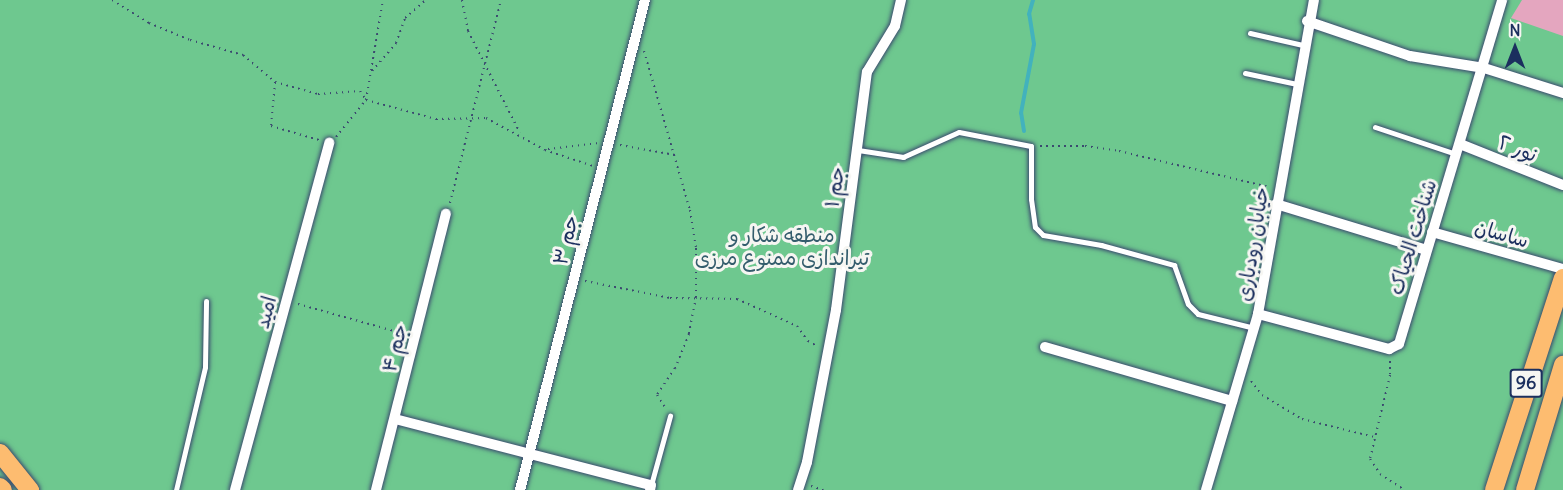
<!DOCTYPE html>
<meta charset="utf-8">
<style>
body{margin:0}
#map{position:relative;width:1563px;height:490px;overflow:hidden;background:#f2e6cf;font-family:Delius,"Playpen Sans Arabic",sans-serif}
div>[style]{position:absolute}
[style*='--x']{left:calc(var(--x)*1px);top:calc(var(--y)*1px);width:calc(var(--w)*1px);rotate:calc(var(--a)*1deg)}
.green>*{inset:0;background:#6ec88f}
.stream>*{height:4px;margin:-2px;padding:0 2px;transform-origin:2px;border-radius:2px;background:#42b2bd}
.building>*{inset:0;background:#e4a6bf}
.path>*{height:2px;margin-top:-1px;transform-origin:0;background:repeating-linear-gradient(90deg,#3b4a6f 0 1.5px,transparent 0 6px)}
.roads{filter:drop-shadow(0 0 2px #3b4a6f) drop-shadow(0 0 2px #3b4a6f)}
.service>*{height:5px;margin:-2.5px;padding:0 2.5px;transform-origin:2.5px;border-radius:2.5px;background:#fff}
.minor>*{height:10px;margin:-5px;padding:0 5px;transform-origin:5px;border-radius:5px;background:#fff}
.primary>*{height:18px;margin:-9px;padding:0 9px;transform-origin:9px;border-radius:9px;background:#fdbc70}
span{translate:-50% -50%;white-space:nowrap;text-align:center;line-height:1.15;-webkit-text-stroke:6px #f6f6f2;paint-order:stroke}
.shield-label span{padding:2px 4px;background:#f6f6f2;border:2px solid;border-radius:4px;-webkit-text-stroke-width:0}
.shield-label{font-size:18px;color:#1b2f5e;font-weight:700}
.street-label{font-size:20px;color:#1b2f5e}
.park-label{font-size:20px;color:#345d6d}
.north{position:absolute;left:1485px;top:18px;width:60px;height:60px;-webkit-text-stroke:4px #f6f6f2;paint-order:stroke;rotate:0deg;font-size:16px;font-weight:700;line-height:24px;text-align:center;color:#1b2f5e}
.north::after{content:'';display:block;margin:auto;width:21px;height:27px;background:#1b2f5e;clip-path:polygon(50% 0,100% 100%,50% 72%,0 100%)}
</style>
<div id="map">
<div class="green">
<i style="clip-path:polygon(0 0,1563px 0,1563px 490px,0 490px)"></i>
</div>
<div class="stream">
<i style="--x:1024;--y:131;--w:18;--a:-99"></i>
<i style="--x:1021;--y:113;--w:70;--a:-79.3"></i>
<i style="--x:1034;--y:44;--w:30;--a:-99"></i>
<i style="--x:1029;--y:14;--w:15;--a:-74"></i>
</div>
<div class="building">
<i style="clip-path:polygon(1522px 0,1563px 0,1563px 36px,1511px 18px)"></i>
</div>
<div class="path">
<i style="--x:112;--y:0;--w:44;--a:31.9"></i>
<i style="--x:149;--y:23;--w:44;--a:22.5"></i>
<i style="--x:190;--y:40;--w:55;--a:15.8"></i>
<i style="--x:243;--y:55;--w:42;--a:40.2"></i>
<i style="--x:275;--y:82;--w:44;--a:95.2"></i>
<i style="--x:271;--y:126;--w:50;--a:16.3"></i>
<i style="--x:462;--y:0;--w:32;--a:79"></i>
<i style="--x:468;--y:31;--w:114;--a:63"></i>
<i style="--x:644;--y:51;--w:166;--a:73.9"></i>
<i style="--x:690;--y:210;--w:38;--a:81"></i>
<i style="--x:696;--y:248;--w:49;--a:90"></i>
<i style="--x:696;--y:297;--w:38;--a:101"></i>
<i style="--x:689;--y:334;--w:37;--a:112"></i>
<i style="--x:675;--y:368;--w:32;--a:124"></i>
<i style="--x:657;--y:395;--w:17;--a:57"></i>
<i style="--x:372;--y:71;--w:37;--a:-49"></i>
<i style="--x:396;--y:43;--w:27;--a:-70"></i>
<i style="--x:405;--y:18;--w:28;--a:-41"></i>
<i style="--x:275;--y:82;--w:45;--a:15.6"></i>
<i style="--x:318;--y:94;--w:42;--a:-4.1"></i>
<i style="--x:360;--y:91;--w:11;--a:56"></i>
<i style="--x:366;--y:100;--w:101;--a:-80.4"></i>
<i style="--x:336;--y:137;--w:48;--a:-51"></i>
<i style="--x:366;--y:100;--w:73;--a:15.2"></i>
<i style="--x:436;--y:119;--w:50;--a:-1.1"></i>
<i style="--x:486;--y:118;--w:67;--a:28.5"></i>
<i style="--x:545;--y:150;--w:51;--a:18.4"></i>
<i style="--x:620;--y:145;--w:56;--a:10.3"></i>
<i style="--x:1040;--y:146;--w:45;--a:0"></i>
<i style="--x:1085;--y:146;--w:34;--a:8"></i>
<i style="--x:1119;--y:151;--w:154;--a:13.5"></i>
<i style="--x:548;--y:149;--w:51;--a:-6.7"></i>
<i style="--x:450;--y:203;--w:209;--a:-75.9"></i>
<i style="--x:585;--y:281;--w:87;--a:11.3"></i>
<i style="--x:670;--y:298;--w:67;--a:0.9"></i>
<i style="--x:737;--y:299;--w:66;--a:24.2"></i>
<i style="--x:797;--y:326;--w:19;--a:54"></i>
<i style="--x:808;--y:341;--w:10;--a:29"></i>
<i style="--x:298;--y:304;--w:111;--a:15.7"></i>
<i style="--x:1390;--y:361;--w:14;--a:90"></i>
<i style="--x:1390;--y:375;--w:86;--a:103.4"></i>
<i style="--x:1370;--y:459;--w:18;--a:56"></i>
<i style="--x:1380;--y:474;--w:30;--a:33"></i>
<i style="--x:1251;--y:381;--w:18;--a:52"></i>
<i style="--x:1262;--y:395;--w:47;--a:31"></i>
<i style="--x:1302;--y:419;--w:74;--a:14"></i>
<i style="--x:811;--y:486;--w:13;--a:18"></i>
</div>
<div class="roads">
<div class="service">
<i style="--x:1250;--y:33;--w:54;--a:12.8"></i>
<i style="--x:1245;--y:73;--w:53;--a:11.9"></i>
<i style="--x:1375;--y:127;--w:85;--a:18.4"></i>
<i style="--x:858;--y:150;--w:46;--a:8.8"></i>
<i style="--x:903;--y:157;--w:61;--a:-24.1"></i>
<i style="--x:959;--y:132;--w:73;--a:11"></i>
<i style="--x:1031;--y:146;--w:53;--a:90"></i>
<i style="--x:1031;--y:199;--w:28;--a:82"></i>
<i style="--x:1035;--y:227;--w:11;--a:45"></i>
<i style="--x:1043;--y:235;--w:59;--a:9.8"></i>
<i style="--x:1101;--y:245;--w:76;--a:15.3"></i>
<i style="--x:1174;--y:265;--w:41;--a:70.3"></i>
<i style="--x:1188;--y:304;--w:14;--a:45"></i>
<i style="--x:1198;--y:314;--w:58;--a:14"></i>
<i style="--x:651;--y:485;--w:72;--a:-74.6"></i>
<i style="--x:176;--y:490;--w:126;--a:-76.7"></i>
<i style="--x:205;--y:367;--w:66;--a:-89.1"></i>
</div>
<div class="minor">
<i style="--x:1307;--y:21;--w:109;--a:18.8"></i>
<i style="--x:1410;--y:56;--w:75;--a:9.2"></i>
<i style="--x:1484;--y:68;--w:83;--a:17.6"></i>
<i style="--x:1460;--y:144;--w:111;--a:21.7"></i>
<i style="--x:1276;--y:204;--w:157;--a:17"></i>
<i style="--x:1432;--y:232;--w:136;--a:15.8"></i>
<i style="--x:1258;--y:314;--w:136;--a:15"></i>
<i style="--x:1389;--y:349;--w:11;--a:-27"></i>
<i style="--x:1399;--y:344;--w:359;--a:-73.3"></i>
<i style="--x:1045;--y:347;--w:195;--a:16.1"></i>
<i style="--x:395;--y:419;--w:264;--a:14.5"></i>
<i style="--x:651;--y:485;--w:5;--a:101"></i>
<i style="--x:235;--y:490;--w:360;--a:-74.8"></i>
<i style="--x:376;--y:490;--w:285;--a:-75.8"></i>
<i style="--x:520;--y:490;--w:506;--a:-75.69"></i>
<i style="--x:798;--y:490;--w:29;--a:-72"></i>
<i style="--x:807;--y:462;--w:155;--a:-79.2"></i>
<i style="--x:836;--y:310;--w:240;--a:-82.6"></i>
<i style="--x:867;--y:72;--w:54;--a:-58.7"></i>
<i style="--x:895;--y:26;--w:27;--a:-77"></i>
<i style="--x:1206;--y:490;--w:184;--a:-73.5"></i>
<i style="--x:1258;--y:314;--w:319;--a:-79.9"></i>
</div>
<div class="primary">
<i style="--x:0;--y:453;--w:48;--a:51"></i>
<i style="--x:0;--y:487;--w:4;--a:45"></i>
<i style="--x:1494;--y:490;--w:223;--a:-72"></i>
<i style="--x:1525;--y:490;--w:131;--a:-73.1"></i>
</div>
</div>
<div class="shield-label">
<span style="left:1526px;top:383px">96</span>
</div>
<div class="street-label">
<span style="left:1518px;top:148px;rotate:22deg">نور ٢</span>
<span style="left:834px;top:187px;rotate:-82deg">جم ۱</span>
<span style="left:1502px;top:233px;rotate:16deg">ساسان</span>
<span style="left:1412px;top:237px;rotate:-73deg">شناخت الحیاک</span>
<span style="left:565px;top:240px;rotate:-76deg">جم ۳</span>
<span style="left:1252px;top:244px;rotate:-81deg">خیابان رودباری</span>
<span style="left:265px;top:312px;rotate:-75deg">امید</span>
<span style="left:394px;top:348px;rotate:-76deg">جم ۴</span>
</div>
<div class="park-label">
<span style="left:782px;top:246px">منطقه شکار و<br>تیراندازی ممنوع مرزی</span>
</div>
<div class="north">N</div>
</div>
